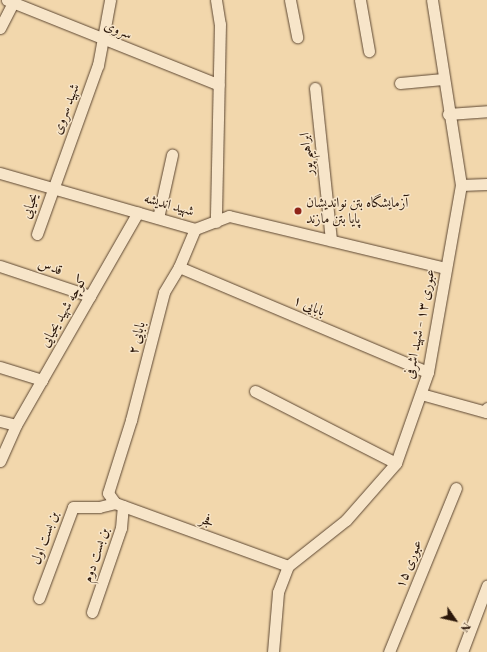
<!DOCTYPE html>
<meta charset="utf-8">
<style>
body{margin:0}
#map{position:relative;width:487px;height:652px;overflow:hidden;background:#f2d7ac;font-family:"Libre Bodoni",Amiri,serif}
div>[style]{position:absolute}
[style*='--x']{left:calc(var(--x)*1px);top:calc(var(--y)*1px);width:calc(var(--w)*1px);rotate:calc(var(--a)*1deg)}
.roads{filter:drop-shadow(0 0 1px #5d4732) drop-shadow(0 0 1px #5d4732)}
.street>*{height:11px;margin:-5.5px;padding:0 5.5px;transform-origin:5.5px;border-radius:5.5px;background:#f7e5c9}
.dots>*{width:11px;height:11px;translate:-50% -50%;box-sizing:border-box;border:2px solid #f7e5c9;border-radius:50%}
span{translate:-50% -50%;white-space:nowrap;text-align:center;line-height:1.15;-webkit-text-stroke:3px #f7e5c9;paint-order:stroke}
.street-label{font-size:14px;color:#2b170a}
.poi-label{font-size:14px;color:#2b170a}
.left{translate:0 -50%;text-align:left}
.north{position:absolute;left:435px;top:600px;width:40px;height:40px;-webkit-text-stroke:3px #f7e5c9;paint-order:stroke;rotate:124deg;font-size:11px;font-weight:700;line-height:16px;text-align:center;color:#2b170a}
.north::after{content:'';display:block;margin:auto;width:14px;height:18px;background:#2b170a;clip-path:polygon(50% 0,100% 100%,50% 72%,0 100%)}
</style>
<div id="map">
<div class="roads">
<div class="street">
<i style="--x:7;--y:0;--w:228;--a:21.8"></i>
<i style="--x:216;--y:0;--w:24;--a:81"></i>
<i style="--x:220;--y:24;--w:198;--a:91.2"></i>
<i style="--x:290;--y:0;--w:38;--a:79"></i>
<i style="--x:360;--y:0;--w:52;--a:80"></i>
<i style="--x:0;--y:28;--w:31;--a:-63"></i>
<i style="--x:400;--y:83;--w:43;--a:-5.3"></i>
<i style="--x:315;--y:88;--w:153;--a:84"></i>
<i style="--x:448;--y:114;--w:39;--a:-4"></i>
<i style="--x:0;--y:173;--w:203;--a:16"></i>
<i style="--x:195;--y:229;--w:36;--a:-21"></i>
<i style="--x:229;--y:216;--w:223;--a:13.5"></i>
<i style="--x:461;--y:185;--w:26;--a:-2"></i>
<i style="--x:158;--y:218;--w:65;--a:-77.5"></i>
<i style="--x:37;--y:234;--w:180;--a:-70.2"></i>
<i style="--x:98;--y:65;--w:66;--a:-79.5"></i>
<i style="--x:0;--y:266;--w:95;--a:18.4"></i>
<i style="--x:179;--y:267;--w:270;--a:22.9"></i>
<i style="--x:0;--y:367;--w:44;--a:17.2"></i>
<i style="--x:255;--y:391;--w:158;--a:27.1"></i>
<i style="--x:421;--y:394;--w:67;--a:15.5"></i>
<i style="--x:486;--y:412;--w:4;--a:-76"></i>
<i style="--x:0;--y:421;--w:16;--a:14"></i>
<i style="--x:0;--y:461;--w:39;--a:-66"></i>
<i style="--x:16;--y:425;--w:245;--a:-60.2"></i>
<i style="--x:115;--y:503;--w:12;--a:-125"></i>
<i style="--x:108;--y:493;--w:77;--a:-72.5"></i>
<i style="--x:131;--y:420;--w:132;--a:-75.5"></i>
<i style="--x:164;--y:292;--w:29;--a:-59"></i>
<i style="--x:179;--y:267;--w:41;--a:-67.2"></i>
<i style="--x:115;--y:503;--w:184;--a:20"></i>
<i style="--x:39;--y:598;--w:97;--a:-69.5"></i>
<i style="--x:73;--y:507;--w:26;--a:0"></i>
<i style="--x:99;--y:507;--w:16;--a:-14"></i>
<i style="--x:92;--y:612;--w:89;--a:-71"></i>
<i style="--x:121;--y:528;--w:22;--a:-85"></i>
<i style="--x:273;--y:652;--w:60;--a:-85.2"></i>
<i style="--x:278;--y:592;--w:28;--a:-69"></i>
<i style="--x:288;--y:566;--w:74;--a:-38.4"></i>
<i style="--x:346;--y:520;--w:76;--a:-48.7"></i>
<i style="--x:396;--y:463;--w:96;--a:-70.6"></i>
<i style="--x:428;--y:372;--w:190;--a:-80"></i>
<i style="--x:461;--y:185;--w:187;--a:-98.9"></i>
<i style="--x:389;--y:652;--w:177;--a:-67.8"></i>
<i style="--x:462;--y:652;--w:71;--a:-69.3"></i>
</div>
</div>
<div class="dots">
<i style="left:298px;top:211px;background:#8f2418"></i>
</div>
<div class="street-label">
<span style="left:118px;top:30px;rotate:22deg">سروی</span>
<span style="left:66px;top:109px;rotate:-69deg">شهید سروی</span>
<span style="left:307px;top:154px;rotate:-96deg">ابراهیم پور</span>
<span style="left:169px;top:205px;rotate:16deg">شهید اندیشه</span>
<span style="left:30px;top:206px;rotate:-71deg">یحیایی</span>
<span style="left:50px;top:267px;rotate:19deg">قدس</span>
<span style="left:309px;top:306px;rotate:23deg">بابایی ۱</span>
<span style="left:64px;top:311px;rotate:-60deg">کوچه شهید یحیایی</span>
<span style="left:420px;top:324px;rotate:-79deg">عبوری ۱۳ - شهید اشرفی</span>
<span style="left:137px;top:338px;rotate:-76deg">بابایی ۲</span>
<span style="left:207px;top:521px;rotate:20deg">فجر</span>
<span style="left:45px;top:538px;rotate:-70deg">بن بست اول</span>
<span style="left:96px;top:555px;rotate:-72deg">بن بست دوم</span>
<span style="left:409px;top:564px;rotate:-68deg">عبوری ۱۵</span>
</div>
<div class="poi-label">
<span class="left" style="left:306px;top:211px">آزمایشگاه بتن نواندیشان<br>پایا بتن مازند</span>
</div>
<div class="north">N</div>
</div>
